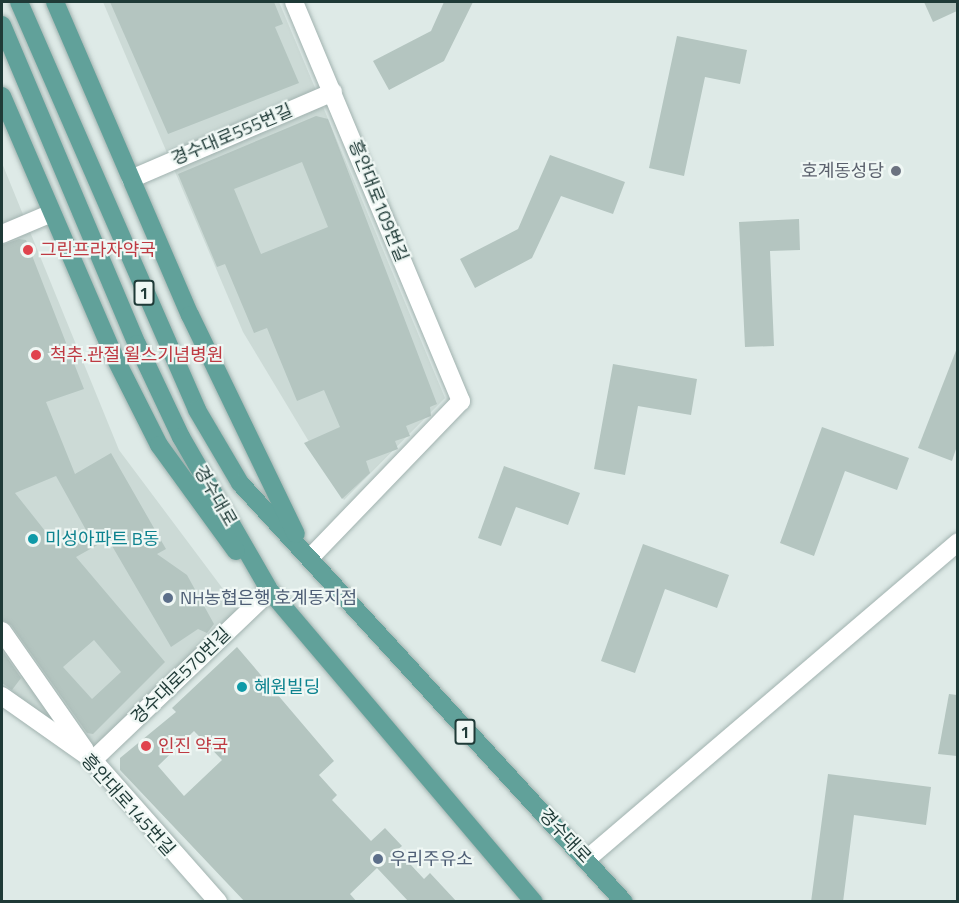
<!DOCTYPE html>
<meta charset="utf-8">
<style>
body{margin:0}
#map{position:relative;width:959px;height:903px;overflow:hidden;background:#deeae7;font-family:"Titillium Web","Noto Sans KR",sans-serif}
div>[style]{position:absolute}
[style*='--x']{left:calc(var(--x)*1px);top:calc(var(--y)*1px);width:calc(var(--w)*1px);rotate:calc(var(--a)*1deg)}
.built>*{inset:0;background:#ccdad6}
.building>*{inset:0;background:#b4c5c0}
.roads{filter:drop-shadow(0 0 2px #a1b2af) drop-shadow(0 0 2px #a1b2af)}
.minor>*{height:18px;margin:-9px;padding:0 9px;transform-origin:9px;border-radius:9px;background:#fff}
.major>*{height:18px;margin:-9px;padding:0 9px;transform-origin:9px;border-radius:9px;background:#61a19a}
.dots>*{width:16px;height:16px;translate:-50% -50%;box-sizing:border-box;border:3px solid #eff7f4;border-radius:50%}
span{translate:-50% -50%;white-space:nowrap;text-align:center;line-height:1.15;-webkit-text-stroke:4.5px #eff7f4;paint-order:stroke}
.shield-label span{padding:2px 4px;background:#eff7f4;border:2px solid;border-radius:4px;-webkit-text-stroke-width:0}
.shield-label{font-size:16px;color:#1f3a37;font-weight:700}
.street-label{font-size:18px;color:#1f3a37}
.worship-label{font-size:18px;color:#5b616d}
.right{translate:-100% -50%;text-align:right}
.health-label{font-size:18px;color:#be3a42}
.left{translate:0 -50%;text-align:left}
.culture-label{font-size:18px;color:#0d838f}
.service-label{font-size:18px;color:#4e5e75}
.frame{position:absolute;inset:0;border:3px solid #1f3a37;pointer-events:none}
</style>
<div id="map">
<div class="built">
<i style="clip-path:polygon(103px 2px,279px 2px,445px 398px,344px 500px,243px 332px)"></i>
<i style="clip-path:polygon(2px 163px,119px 450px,244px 617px,93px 760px,2px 696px)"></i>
</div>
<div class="building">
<i style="clip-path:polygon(110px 2px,274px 2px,283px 24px,275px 27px,299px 83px,168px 134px)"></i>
<i style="clip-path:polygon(444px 2px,473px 2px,444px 61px,389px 90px,373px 61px,431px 31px)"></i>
<i style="clip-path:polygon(924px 2px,957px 2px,957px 11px,933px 22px)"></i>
<i style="clip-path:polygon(677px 36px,747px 50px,740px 84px,705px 77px,684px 176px,649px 168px)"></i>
<i style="clip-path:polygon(evenodd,316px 116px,328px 119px,437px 404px,430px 407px,431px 416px,406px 426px,410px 436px,395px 441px,398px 449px,366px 461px,370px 473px,342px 499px,304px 443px,340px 427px,324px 390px,297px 401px,267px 328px,254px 333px,225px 264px,217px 267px,178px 174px,316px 116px,302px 162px,328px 227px,261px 254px,234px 189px,302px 162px)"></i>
<i style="clip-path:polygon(550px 155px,625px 182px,613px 214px,561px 196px,532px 258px,475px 288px,460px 259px,518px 229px)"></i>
<i style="clip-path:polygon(799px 219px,800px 250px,770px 251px,774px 346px,745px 347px,739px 222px)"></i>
<i style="clip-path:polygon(evenodd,19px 239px,26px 240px,84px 389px,46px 402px,75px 474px,111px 453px,166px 549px,157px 554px,187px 575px,214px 624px,207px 633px,198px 629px,171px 647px,108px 539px,76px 557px,165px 662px,93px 734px,87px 733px,11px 625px,2px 620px,2px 245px,19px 239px,56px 476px,86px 530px,57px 546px,15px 493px,56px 476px,19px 239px,94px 640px,121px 672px,92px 699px,63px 667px,94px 640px)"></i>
<i style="clip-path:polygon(957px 348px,957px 446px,952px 461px,918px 448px)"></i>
<i style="clip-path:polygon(613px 364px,697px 379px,691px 415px,638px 406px,625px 475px,594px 469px)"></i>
<i style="clip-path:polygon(822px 427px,909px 458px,897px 490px,845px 471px,814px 556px,780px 543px)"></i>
<i style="clip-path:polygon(504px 466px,580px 493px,568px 525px,516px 507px,501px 546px,478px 538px)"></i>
<i style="clip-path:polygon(643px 544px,729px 575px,717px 608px,665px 589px,635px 673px,601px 661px)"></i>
<i style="clip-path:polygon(evenodd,237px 647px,334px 761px,319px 775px,337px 795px,332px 800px,371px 841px,385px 828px,402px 846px,397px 850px,424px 879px,430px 873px,457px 902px,409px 902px,377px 868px,350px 894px,357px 902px,245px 902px,120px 770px,120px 758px,176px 712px,172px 708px,237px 647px,194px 731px,222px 760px,184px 796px,158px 766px,194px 731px)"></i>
<i style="clip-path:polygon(2px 650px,21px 678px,12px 690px,2px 683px)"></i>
<i style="clip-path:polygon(949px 694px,957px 695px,957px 756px,938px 754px)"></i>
<i style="clip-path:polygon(828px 774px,931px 787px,926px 825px,854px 815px,843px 902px,811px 902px)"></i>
</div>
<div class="roads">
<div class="minor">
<i style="--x:294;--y:2;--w:433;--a:67.3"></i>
<i style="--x:461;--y:401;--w:219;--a:133.9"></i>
<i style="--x:131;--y:179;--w:220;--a:-23.3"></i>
<i style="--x:2;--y:234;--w:54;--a:-22.8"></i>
<i style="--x:2;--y:631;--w:145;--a:55.1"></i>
<i style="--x:2;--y:696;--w:111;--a:35.1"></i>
<i style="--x:93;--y:760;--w:189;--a:48.6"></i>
<i style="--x:93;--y:760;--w:245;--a:-43.7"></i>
<i style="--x:587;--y:859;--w:488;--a:-40.5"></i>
</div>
<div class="major">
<i style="--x:19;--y:2;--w:445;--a:66.4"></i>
<i style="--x:197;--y:410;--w:85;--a:59.5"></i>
<i style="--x:240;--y:483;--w:568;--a:47.5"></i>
<i style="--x:55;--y:2;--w:341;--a:66.7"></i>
<i style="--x:190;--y:315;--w:243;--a:64.2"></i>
<i style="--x:2;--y:25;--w:346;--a:67.1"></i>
<i style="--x:137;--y:344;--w:103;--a:64.7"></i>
<i style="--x:181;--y:437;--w:178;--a:60"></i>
<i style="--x:270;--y:591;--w:408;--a:49.7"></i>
<i style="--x:2;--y:96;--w:281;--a:66.7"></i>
<i style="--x:113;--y:354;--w:102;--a:63.2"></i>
<i style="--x:159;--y:445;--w:131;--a:54"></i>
</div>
</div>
<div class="dots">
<i style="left:896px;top:171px;background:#6b7280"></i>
<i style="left:28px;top:250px;background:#e0444e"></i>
<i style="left:36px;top:355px;background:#e0444e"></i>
<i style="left:33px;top:539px;background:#0f9aa8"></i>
<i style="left:168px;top:598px;background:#5c6f8a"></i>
<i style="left:242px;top:687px;background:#0f9aa8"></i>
<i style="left:146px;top:746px;background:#e0444e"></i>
<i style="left:378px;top:859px;background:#5c6f8a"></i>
</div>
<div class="shield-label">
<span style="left:144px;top:293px">1</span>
<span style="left:465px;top:732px">1</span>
</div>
<div class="street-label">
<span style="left:232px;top:135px;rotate:-23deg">경수대로555번길</span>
<span style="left:378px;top:201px;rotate:68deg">흥안대로109번길</span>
<span style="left:215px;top:496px;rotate:60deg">경수대로</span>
<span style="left:181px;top:676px;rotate:-44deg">경수대로570번길</span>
<span style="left:128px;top:805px;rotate:48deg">흥안대로145번길</span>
<span style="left:565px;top:836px;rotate:47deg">경수대로</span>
</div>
<div class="worship-label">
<span class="right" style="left:884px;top:171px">호계동성당</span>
</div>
<div class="health-label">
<span class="left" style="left:40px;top:250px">그린프라자약국</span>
<span class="left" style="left:50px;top:355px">척추.관절 윌스기념병원</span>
<span class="left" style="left:158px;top:746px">인진 약국</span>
</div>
<div class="culture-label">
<span class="left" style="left:45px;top:539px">미성아파트 B동</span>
<span class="left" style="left:254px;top:687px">혜원빌딩</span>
</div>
<div class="service-label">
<span class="left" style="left:180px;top:598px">NH농협은행 호계동지점</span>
<span class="left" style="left:390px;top:859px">우리주유소</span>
</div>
<div class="frame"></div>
</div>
